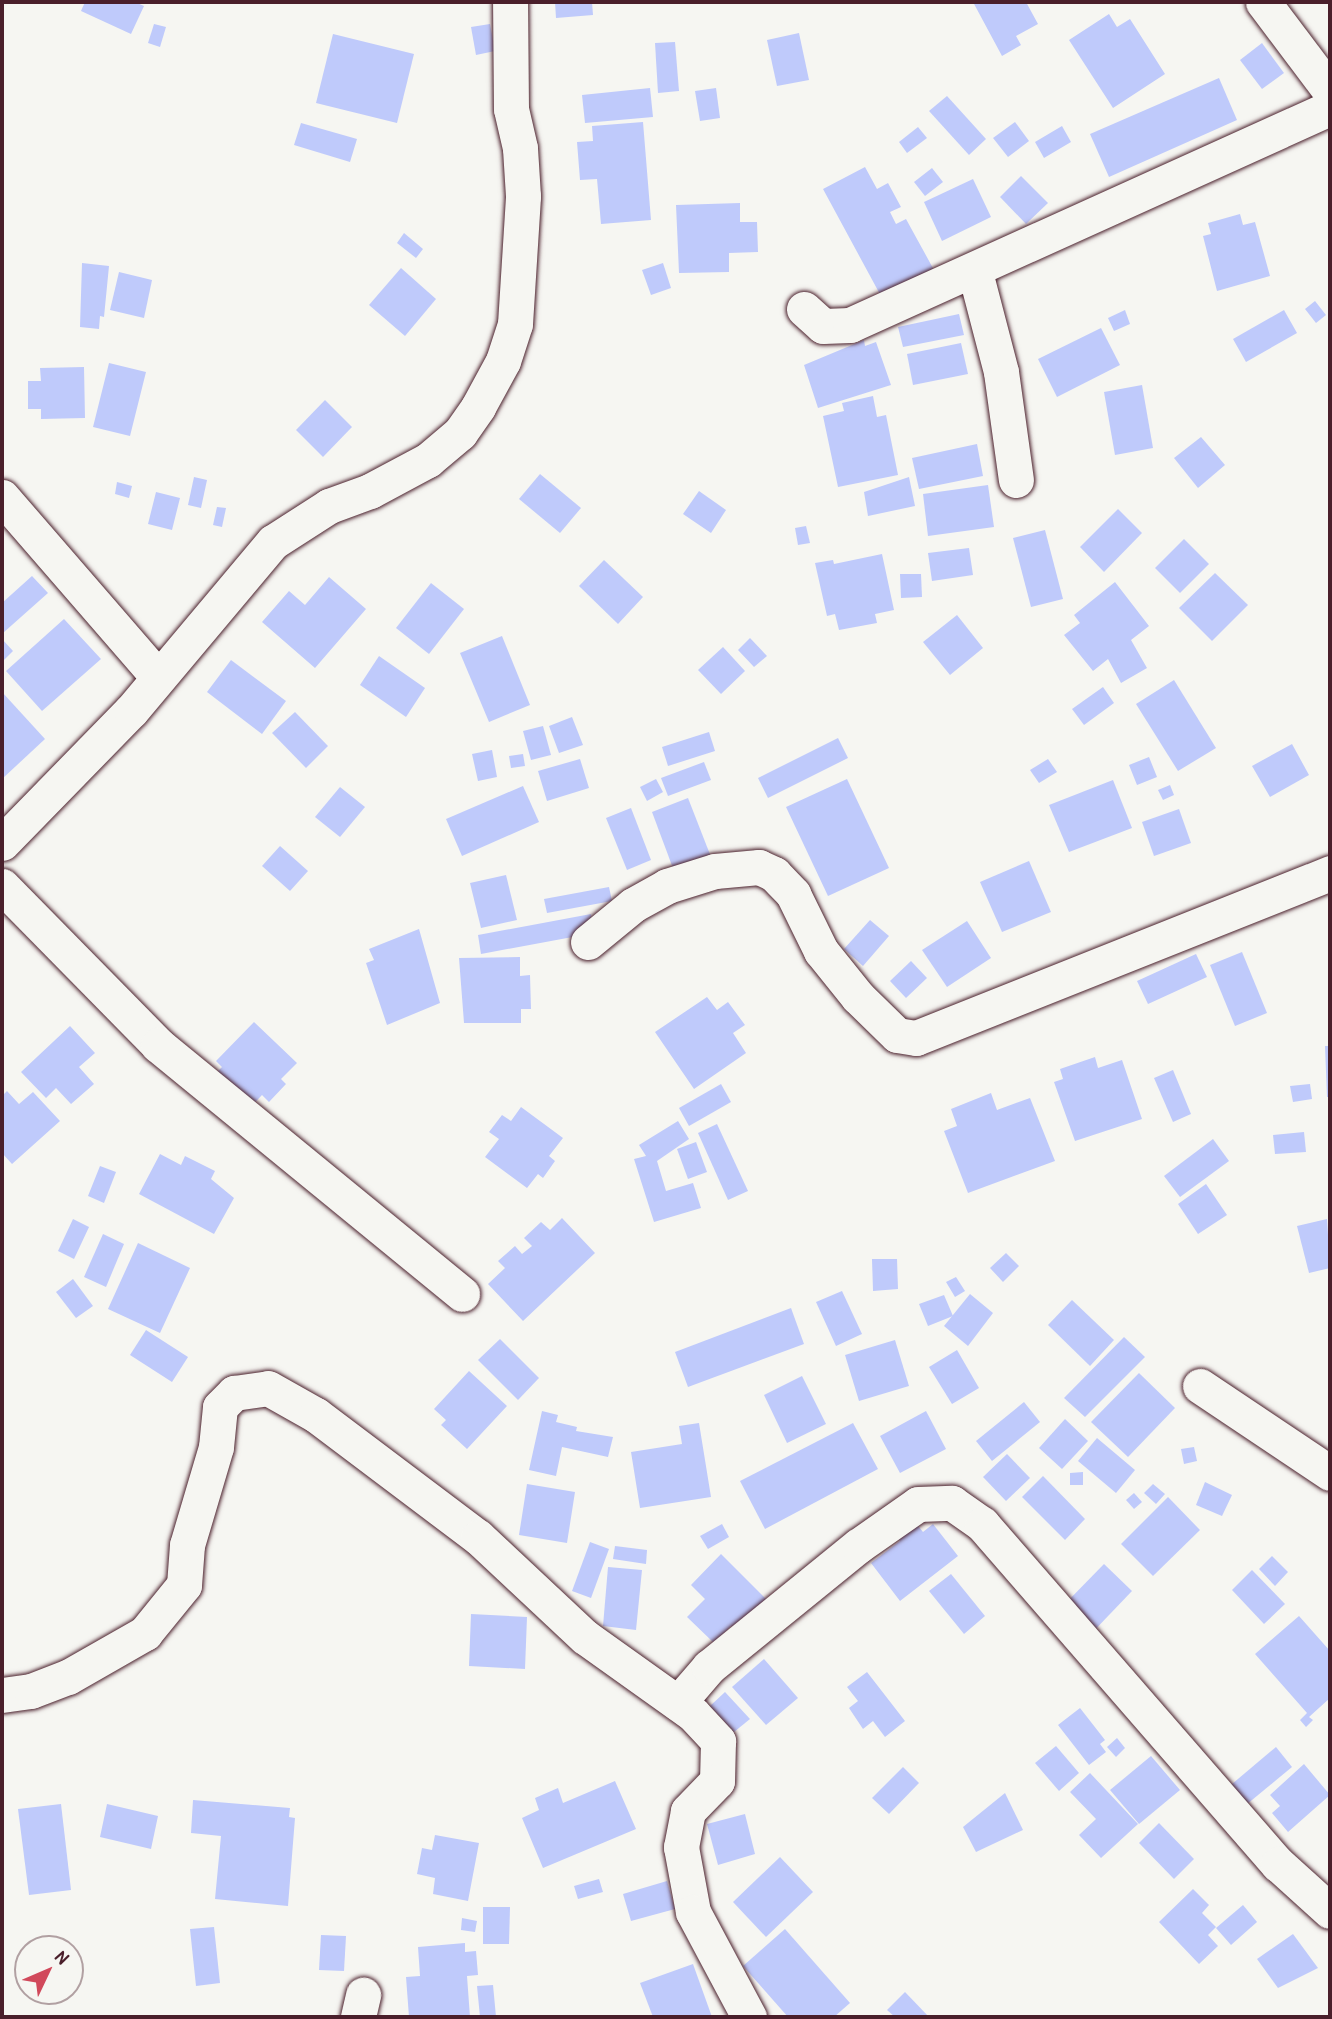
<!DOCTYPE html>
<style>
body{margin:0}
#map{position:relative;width:1332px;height:2019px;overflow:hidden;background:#f6f6f2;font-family:"Patrick Hand",sans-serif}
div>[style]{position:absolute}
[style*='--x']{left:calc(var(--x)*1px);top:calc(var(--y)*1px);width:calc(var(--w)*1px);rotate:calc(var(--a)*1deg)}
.building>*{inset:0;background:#bfcafb}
.roads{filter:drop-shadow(0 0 2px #4a1f2b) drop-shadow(0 0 2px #4a1f2b)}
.minor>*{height:35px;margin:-17.5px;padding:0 17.5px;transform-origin:17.5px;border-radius:17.5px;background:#f6f6f2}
span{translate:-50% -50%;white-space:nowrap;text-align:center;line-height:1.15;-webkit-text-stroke:5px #f6f6f2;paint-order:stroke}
.frame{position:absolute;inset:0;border:4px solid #4a1f2b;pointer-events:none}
.north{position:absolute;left:14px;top:1935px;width:70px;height:70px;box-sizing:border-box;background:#f6f6f2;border:2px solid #b1a0a2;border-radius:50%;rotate:46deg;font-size:19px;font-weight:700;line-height:28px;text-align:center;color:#4a1f2b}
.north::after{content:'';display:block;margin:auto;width:24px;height:32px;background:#d1495b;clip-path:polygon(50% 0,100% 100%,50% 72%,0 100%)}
</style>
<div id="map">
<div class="building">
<i style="clip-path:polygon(85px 2px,135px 2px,144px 6px,131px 34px,81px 11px)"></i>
<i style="clip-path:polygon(555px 2px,592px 2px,593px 15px,556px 18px)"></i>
<i style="clip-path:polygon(973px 2px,1026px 2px,1038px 24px,1016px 36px,1021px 45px,1002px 56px)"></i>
<i style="clip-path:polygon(1109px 14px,1117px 27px,1130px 19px,1165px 74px,1113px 108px,1069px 40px)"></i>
<i style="clip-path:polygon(154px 24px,166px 27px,160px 47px,148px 43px)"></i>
<i style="clip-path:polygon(490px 24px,495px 51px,476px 55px,471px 27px)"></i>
<i style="clip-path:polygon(799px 33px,809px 80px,777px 86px,767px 40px)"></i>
<i style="clip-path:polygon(333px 34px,414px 54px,397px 123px,316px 103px)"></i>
<i style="clip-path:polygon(675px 42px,679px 91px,658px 93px,655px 43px)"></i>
<i style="clip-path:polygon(1262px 43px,1284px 73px,1262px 89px,1240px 60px)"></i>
<i style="clip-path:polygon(1219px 78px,1237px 120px,1109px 177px,1090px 134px)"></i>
<i style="clip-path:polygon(650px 88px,653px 117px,585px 123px,582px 95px)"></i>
<i style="clip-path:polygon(716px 88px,720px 118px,700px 121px,695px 91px)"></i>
<i style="clip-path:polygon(947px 96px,986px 139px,969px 155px,929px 111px)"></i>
<i style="clip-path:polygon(643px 122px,651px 220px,601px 224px,597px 179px,580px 180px,577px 142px,593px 141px,592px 126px)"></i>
<i style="clip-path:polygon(1015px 122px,1029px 141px,1008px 157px,993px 138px)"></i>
<i style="clip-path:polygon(301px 123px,357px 139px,350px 162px,294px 145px)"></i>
<i style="clip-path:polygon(1062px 126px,1071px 142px,1044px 158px,1035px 142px)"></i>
<i style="clip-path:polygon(918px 127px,927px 138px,907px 153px,899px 142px)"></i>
<i style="clip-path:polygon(865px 167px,877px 189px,888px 183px,901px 207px,890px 212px,896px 224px,906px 219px,934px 270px,882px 298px,823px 189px)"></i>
<i style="clip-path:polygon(932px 168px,943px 182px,925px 196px,914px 182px)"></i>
<i style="clip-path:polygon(1021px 176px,1048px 203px,1026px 224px,1000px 197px)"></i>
<i style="clip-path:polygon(973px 179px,991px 217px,942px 241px,924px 202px)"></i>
<i style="clip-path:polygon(740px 203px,740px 222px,757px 222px,758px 252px,729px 253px,729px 272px,679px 273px,676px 205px)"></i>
<i style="clip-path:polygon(1240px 214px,1243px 225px,1255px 222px,1270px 276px,1217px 291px,1203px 236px,1211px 234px,1208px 223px)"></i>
<i style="clip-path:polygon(404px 233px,423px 249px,416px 258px,397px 243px)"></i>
<i style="clip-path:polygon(82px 263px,109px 266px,104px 317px,100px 316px,99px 329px,80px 327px)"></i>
<i style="clip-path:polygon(663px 263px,671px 288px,651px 295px,642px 270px)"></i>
<i style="clip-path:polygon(401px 268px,436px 299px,405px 336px,369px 305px)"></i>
<i style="clip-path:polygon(119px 272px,152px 280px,144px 318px,110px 310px)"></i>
<i style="clip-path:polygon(1315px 301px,1326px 315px,1316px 323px,1305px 309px)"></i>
<i style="clip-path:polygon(1125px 310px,1130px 324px,1114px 331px,1108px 318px)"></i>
<i style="clip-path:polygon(1284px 310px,1297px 333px,1246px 362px,1233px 339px)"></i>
<i style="clip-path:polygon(959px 314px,964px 335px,903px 347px,898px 327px)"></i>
<i style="clip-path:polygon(1101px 328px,1120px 365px,1057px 397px,1038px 359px)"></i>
<i style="clip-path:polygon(864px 340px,865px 346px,876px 342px,891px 385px,818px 408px,804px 365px)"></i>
<i style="clip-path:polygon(961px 343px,968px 374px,913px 385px,907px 354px)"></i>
<i style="clip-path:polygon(109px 363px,146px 372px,130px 436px,93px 427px)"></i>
<i style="clip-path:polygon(84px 367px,85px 418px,41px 419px,41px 409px,28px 409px,28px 381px,41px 381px,40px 368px)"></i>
<i style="clip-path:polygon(1142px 385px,1153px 448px,1115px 455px,1104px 392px)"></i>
<i style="clip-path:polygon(873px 396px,877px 417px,886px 415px,898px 475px,838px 487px,823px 416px,844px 411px,842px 403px)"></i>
<i style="clip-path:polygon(325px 400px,352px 427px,323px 457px,296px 430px)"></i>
<i style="clip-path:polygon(1201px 437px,1225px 465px,1198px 488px,1174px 458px)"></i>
<i style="clip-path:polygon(977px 444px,983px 476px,919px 489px,912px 458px)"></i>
<i style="clip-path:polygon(540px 474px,581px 508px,560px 533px,519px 499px)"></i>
<i style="clip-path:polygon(194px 477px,207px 480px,201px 508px,188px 505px)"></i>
<i style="clip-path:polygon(909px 477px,915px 506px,868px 516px,864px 492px)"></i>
<i style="clip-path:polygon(117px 482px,132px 486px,129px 498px,115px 494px)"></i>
<i style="clip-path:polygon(988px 485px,994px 527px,928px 536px,923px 494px)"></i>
<i style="clip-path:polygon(699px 491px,726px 510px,711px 533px,683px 514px)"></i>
<i style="clip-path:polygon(156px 492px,180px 498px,172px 530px,148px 524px)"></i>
<i style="clip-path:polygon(217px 507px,226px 508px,222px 527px,213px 525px)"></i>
<i style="clip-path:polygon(1118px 509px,1142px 533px,1104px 572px,1080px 547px)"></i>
<i style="clip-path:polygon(806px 526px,810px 543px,798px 545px,795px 528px)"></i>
<i style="clip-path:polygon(1045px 530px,1063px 599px,1031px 607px,1013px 538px)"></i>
<i style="clip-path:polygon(1184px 539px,1209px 564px,1180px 593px,1155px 568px)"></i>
<i style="clip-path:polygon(969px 548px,973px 575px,932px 581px,928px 553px)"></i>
<i style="clip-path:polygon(882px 554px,894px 610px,875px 614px,877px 623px,839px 630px,835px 614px,827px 616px,815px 563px,833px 560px,834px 564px)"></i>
<i style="clip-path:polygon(604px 560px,643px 597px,618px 624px,579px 586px)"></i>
<i style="clip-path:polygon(1215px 573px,1248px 605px,1212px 641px,1179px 608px)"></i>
<i style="clip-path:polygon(900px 574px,921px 574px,922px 597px,901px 598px)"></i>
<i style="clip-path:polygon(32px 576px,48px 593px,3px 633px,2px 603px)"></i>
<i style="clip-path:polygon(329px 577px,366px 609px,315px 668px,262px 622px,289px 591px,305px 605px)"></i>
<i style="clip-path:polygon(1115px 582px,1149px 626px,1131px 640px,1147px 668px,1121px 683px,1108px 659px,1093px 671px,1064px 635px,1080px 623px,1074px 615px)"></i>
<i style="clip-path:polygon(431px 583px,464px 609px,429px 654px,396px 628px)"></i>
<i style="clip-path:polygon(957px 615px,983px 648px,950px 675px,923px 642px)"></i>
<i style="clip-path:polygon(64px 619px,101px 659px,42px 711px,6px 671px)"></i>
<i style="clip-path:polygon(502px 636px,530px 705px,489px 722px,460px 653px)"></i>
<i style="clip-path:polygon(750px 638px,767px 656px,754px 667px,738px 650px)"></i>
<i style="clip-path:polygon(2px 639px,13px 651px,2px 662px)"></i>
<i style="clip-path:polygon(723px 647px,745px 671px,721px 694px,698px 670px)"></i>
<i style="clip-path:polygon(379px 656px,425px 688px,406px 717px,360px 685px)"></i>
<i style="clip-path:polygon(231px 660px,286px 701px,262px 734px,207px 692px)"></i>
<i style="clip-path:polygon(1174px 680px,1216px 748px,1178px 771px,1136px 704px)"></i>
<i style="clip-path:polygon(1103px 687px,1114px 703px,1084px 725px,1072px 709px)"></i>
<i style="clip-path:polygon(2px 692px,45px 739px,2px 779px)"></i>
<i style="clip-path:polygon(295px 712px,328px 746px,306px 768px,272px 733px)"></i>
<i style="clip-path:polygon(572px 717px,583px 745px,559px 753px,549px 726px)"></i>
<i style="clip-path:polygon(543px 726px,551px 755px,531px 760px,523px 731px)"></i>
<i style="clip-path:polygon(709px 732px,715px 751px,668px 766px,662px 747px)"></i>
<i style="clip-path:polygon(838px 738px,848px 758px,768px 798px,758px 778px)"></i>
<i style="clip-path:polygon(1292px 744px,1309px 775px,1270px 797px,1252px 766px)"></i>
<i style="clip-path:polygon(492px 750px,497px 777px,478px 781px,472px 754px)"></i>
<i style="clip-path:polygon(523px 754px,525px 766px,511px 768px,509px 756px)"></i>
<i style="clip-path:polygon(1149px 757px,1157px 777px,1137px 785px,1129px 765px)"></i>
<i style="clip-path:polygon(580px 759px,589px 788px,547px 801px,538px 771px)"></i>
<i style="clip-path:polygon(1048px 759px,1057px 772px,1039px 783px,1030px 770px)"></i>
<i style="clip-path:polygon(704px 762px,711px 780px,668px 796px,661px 778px)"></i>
<i style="clip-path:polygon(656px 779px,663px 792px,647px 801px,640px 787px)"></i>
<i style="clip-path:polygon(847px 779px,889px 868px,828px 896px,786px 807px)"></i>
<i style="clip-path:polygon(1113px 780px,1132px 828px,1069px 852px,1049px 805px)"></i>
<i style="clip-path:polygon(1170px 785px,1174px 795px,1163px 800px,1158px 790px)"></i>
<i style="clip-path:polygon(523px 786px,539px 822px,462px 856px,446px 819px)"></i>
<i style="clip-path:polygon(340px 787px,365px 807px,340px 837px,315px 817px)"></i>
<i style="clip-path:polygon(688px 798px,711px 857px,674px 871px,652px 812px)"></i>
<i style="clip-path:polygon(631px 808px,651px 860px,627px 870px,606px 818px)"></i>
<i style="clip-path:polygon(1179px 809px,1191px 843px,1154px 856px,1142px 822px)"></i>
<i style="clip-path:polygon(280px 846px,308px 871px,290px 891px,262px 866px)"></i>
<i style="clip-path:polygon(1029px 861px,1051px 912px,1002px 932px,980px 882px)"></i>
<i style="clip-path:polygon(506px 875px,517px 920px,481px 928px,470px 883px)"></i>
<i style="clip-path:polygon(609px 887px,612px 901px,547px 913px,544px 899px)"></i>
<i style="clip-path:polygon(591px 914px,594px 933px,481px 954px,478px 935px)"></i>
<i style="clip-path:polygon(870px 920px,889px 936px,863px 966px,844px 949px)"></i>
<i style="clip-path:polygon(967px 921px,991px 958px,947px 987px,922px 950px)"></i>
<i style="clip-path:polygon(419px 929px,440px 1003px,387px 1025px,366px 963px,374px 960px,369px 949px)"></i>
<i style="clip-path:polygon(1242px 952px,1267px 1013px,1235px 1026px,1210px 965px)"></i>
<i style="clip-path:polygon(1196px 954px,1207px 977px,1148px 1004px,1137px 981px)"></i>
<i style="clip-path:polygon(520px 957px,520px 976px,530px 975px,531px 1009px,521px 1009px,521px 1023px,464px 1023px,459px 958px)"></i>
<i style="clip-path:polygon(911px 961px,927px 978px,906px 998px,890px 981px)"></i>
<i style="clip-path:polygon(707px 997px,717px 1010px,728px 1002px,745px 1025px,733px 1033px,746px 1053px,694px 1089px,655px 1032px)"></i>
<i style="clip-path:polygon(254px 1022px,297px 1063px,281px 1079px,286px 1084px,269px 1102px,262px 1095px,248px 1110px,217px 1072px,222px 1067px,216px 1061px)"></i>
<i style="clip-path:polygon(70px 1026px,95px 1053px,79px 1067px,94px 1084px,71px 1104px,56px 1088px,46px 1098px,21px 1072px)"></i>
<i style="clip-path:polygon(1325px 1046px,1330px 1046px,1330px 1097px,1327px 1097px)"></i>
<i style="clip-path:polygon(1095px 1057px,1098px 1068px,1122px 1060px,1142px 1119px,1075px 1141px,1054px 1082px,1063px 1079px,1060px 1069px)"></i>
<i style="clip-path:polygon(1173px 1070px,1191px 1114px,1173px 1122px,1154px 1078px)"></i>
<i style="clip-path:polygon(721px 1084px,731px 1102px,689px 1126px,679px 1108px)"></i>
<i style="clip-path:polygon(1310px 1084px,1312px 1099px,1293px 1102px,1290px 1086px)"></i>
<i style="clip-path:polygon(7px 1091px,19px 1104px,33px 1092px,60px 1121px,12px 1164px,2px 1153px,2px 1096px)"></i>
<i style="clip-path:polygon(991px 1093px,997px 1110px,1030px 1098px,1055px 1161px,968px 1193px,944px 1131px,957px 1126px,951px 1109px)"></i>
<i style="clip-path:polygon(521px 1107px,563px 1138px,549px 1156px,555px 1161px,543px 1178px,538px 1174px,527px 1188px,485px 1157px,499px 1139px,489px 1132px,502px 1115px,511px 1121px)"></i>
<i style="clip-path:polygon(678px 1121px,689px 1139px,657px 1161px,666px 1191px,693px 1183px,701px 1208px,654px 1222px,634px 1159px,646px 1156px,639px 1145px)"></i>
<i style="clip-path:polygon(717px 1124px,748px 1191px,728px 1200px,698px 1133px)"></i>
<i style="clip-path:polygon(1304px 1132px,1306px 1152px,1275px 1154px,1273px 1135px)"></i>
<i style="clip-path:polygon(1213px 1139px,1229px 1161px,1180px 1197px,1164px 1176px)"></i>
<i style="clip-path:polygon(696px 1142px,707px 1172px,688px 1179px,677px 1149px)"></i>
<i style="clip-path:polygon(160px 1154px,181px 1165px,185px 1156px,215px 1171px,211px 1179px,234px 1198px,214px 1234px,139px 1194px)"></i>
<i style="clip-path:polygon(100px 1166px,116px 1172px,104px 1203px,88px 1196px)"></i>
<i style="clip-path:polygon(1206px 1184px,1227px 1215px,1198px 1234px,1178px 1204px)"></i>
<i style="clip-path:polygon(562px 1218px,595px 1253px,523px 1321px,488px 1284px,505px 1268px,498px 1261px,515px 1246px,522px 1254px,532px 1246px,524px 1238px,541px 1222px,550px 1230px)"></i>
<i style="clip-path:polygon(73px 1219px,89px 1227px,74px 1259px,58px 1251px)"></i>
<i style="clip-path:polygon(1327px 1219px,1330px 1268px,1309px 1273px,1297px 1226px)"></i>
<i style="clip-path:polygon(103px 1234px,124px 1244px,106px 1287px,84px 1277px)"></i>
<i style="clip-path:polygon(138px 1243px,190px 1268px,160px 1333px,108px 1309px)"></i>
<i style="clip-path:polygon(1006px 1253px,1019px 1266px,1003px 1282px,990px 1268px)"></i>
<i style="clip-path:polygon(872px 1259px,897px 1259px,898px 1289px,873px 1291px)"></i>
<i style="clip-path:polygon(956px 1277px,965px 1291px,955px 1297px,946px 1282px)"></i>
<i style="clip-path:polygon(73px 1279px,93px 1306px,76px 1318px,56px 1292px)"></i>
<i style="clip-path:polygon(842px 1291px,862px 1334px,836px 1346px,816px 1302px)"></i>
<i style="clip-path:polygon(970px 1294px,993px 1313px,968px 1346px,944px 1326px)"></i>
<i style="clip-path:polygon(944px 1295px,953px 1316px,928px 1326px,919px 1304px)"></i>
<i style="clip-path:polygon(1072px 1300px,1114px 1340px,1090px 1366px,1048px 1325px)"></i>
<i style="clip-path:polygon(791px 1308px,804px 1344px,688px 1387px,675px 1352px)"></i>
<i style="clip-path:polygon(146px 1330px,188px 1357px,172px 1382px,130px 1355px)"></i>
<i style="clip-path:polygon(1124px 1337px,1145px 1357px,1085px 1417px,1064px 1398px)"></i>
<i style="clip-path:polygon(500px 1339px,539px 1378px,518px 1400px,478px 1360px)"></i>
<i style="clip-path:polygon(895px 1340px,909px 1386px,859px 1401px,845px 1355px)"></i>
<i style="clip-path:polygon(957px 1350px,979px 1388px,952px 1404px,929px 1367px)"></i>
<i style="clip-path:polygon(469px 1371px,507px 1406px,467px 1449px,441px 1425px,446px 1420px,434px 1409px)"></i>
<i style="clip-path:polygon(1139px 1373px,1175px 1408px,1128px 1457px,1091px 1422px)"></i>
<i style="clip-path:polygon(802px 1376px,826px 1424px,787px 1443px,764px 1395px)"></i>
<i style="clip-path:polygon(1024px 1402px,1040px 1422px,992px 1461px,976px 1441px)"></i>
<i style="clip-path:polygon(542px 1411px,558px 1415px,556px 1422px,577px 1427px,576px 1431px,613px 1437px,608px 1457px,562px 1447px,556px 1476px,529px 1470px)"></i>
<i style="clip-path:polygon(926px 1411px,946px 1449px,900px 1473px,880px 1436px)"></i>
<i style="clip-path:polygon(1065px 1419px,1088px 1441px,1062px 1469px,1039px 1448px)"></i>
<i style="clip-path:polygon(699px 1423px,711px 1497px,640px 1508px,631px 1452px,682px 1444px,679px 1426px)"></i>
<i style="clip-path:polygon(853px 1423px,878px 1469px,765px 1529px,740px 1481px)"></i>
<i style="clip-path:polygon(1097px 1438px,1135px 1470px,1116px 1493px,1078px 1461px)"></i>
<i style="clip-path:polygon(1194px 1447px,1197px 1461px,1184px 1464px,1181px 1449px)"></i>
<i style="clip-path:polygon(1007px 1454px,1030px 1478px,1006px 1501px,983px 1477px)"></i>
<i style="clip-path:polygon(1083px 1472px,1083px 1485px,1070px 1485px,1070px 1473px)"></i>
<i style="clip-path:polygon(1043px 1476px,1085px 1519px,1065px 1540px,1022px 1497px)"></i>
<i style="clip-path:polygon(1205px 1482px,1232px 1495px,1222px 1516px,1196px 1505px)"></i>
<i style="clip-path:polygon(527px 1484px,575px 1492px,567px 1543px,519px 1535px)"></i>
<i style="clip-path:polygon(1153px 1484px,1165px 1494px,1156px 1504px,1144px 1493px)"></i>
<i style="clip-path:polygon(1134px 1493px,1142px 1502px,1134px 1509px,1126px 1500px)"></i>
<i style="clip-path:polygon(1168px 1497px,1200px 1530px,1153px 1576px,1121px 1544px)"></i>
<i style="clip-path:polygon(914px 1521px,923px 1532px,933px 1524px,958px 1556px,900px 1601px,871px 1563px,900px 1541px,895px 1535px)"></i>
<i style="clip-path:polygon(722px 1524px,729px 1537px,708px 1549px,700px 1536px)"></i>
<i style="clip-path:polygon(590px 1542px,609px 1549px,591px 1598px,572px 1591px)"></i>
<i style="clip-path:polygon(615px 1546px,647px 1550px,646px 1564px,613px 1559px)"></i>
<i style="clip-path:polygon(721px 1554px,768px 1601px,738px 1632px,731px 1626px,714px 1643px,687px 1617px,705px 1599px,691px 1585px)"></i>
<i style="clip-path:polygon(1272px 1556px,1288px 1572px,1275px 1586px,1259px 1569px)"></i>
<i style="clip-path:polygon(1104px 1564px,1132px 1591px,1088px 1637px,1060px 1609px)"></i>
<i style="clip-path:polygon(608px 1567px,642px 1570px,636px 1630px,603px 1626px)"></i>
<i style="clip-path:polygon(1252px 1570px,1285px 1604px,1264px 1624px,1232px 1590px)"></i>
<i style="clip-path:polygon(951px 1574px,985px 1616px,964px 1634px,929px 1591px)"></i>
<i style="clip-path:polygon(471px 1614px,527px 1617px,525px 1669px,469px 1666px)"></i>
<i style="clip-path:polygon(1299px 1616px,1330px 1651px,1330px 1698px,1309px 1717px,1313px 1720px,1306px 1727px,1300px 1720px,1307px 1713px,1255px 1654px)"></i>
<i style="clip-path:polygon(764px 1659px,798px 1698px,766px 1725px,732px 1687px)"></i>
<i style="clip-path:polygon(867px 1672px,905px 1721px,885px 1737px,873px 1721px,863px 1729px,849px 1708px,858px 1701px,847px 1687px)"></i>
<i style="clip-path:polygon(725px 1692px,750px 1719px,734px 1732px,710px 1706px)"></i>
<i style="clip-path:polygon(1080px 1708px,1105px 1740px,1100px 1744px,1106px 1752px,1089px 1765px,1058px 1725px)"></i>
<i style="clip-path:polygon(1117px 1738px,1125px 1748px,1116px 1757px,1107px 1747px)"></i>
<i style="clip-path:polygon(1056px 1746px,1079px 1773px,1059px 1791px,1035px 1763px)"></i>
<i style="clip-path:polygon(1276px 1747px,1292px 1767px,1229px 1819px,1213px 1800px)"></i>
<i style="clip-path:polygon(1151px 1756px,1180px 1790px,1139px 1824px,1110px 1790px)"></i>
<i style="clip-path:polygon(1304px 1764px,1330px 1795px,1288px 1832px,1272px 1813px,1280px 1806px,1270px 1795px)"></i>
<i style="clip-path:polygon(903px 1767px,919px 1783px,889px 1814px,872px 1798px)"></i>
<i style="clip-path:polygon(1090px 1773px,1138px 1824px,1101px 1858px,1079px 1835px,1096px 1819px,1070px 1792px)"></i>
<i style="clip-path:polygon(615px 1781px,636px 1829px,543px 1868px,522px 1818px,539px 1810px,535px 1798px,558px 1788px,563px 1803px)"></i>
<i style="clip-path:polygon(1005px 1793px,1023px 1830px,976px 1852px,963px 1827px)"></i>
<i style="clip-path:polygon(193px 1800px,290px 1808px,289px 1817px,295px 1818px,288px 1906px,215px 1899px,221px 1836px,191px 1833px)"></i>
<i style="clip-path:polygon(61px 1804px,71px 1890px,29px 1895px,18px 1809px)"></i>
<i style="clip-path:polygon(107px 1804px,158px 1816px,151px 1849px,100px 1837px)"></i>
<i style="clip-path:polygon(745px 1814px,755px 1854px,718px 1865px,707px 1824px)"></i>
<i style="clip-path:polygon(1159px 1823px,1194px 1859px,1174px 1879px,1139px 1843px)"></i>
<i style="clip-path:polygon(435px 1835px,479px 1843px,468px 1901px,433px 1894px,435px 1878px,417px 1874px,422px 1848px,432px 1850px)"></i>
<i style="clip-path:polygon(780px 1857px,813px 1892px,766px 1937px,733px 1902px)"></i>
<i style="clip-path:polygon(599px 1879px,603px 1892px,578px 1899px,574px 1886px)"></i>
<i style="clip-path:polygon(667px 1881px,675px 1909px,631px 1921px,623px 1894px)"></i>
<i style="clip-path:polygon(1193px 1889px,1209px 1905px,1202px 1913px,1216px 1927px,1208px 1935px,1218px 1946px,1199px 1964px,1159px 1922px)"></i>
<i style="clip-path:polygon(1243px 1905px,1257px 1922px,1231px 1945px,1216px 1928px)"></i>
<i style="clip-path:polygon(483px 1907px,510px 1907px,509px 1944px,483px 1944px)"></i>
<i style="clip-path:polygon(462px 1918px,477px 1921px,475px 1932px,461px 1930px)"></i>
<i style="clip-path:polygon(214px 1927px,220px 1983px,196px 1986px,190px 1929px)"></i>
<i style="clip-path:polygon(785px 1929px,850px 2003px,834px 2017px,788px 2017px,743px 1966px)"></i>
<i style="clip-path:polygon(1293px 1934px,1318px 1968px,1278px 1988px,1257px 1959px)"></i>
<i style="clip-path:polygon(321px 1935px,346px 1936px,344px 1971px,319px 1970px)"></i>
<i style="clip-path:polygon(465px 1943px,465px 1952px,476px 1951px,478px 1975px,467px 1976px,470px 2017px,409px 2017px,406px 1977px,420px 1976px,418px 1947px)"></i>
<i style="clip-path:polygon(693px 1964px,712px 2017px,653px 2017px,640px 1983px)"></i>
<i style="clip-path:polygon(493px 1985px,496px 2017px,480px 2017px,477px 1986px)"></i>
<i style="clip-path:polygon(905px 1992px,929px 2017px,895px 2017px,887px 2010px)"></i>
</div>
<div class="roads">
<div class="minor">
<i style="--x:1263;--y:2;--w:111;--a:53"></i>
<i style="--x:975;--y:272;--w:103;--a:75.4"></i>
<i style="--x:1001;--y:372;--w:109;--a:82.1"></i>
<i style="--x:804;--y:309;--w:25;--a:42"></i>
<i style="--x:823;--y:326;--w:27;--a:-2"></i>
<i style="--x:850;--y:325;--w:527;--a:-24.33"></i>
<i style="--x:2;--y:497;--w:238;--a:49.1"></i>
<i style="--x:2;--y:843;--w:185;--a:-45.7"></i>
<i style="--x:131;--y:711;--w:221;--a:-50"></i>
<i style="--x:273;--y:542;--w:67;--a:-32.7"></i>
<i style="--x:329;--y:506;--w:44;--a:-20.1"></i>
<i style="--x:370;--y:491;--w:66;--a:-28.1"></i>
<i style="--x:428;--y:460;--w:42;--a:-40.2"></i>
<i style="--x:460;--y:433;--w:32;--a:-55"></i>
<i style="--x:478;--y:407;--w:52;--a:-61.5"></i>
<i style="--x:503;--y:361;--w:39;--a:-72"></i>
<i style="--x:515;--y:324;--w:128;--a:-86.4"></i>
<i style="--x:523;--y:196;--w:48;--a:-93.6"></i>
<i style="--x:520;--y:148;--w:40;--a:-103"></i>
<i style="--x:511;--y:109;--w:107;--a:-90.5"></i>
<i style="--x:2;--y:886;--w:223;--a:45.5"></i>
<i style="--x:158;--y:1045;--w:393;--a:39.3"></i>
<i style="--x:588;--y:942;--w:58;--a:-39.4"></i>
<i style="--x:633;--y:905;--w:39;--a:-29"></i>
<i style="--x:667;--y:886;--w:50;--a:-17.4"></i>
<i style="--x:715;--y:871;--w:44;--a:-5.2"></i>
<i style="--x:759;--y:867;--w:17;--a:25"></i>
<i style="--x:774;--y:874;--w:28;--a:46"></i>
<i style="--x:793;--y:894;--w:64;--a:63.8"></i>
<i style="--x:821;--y:951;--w:59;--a:51.2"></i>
<i style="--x:858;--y:997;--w:54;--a:44.3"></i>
<i style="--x:897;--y:1035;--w:19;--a:9"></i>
<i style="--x:916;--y:1038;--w:446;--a:-21.7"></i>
<i style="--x:1200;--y:1386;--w:156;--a:33.8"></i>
<i style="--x:2;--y:1695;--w:29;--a:-8"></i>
<i style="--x:31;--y:1691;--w:40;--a:-21"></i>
<i style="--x:68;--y:1677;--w:89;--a:-29.7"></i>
<i style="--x:145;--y:1633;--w:62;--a:-50.9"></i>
<i style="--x:184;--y:1585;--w:40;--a:-85.7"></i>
<i style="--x:187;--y:1545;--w:102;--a:-73.5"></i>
<i style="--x:216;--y:1447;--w:40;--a:-84.3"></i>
<i style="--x:220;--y:1407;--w:20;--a:-45"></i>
<i style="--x:234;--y:1393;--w:34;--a:-8"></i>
<i style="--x:268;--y:1388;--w:55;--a:29.4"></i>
<i style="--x:316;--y:1415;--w:203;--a:37"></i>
<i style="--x:478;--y:1537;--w:146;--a:43.1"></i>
<i style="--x:585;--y:1637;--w:133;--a:35.5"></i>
<i style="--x:693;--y:1714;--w:37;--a:47"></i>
<i style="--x:718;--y:1741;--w:40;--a:91.4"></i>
<i style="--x:717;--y:1781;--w:42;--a:134"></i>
<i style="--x:688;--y:1811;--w:37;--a:101"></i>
<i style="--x:681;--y:1847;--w:66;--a:79.5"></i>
<i style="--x:693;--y:1912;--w:119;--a:61.9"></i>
<i style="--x:678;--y:1703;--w:48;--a:-49.3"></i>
<i style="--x:709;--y:1667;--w:192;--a:-39.1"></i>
<i style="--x:858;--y:1546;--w:73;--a:-35"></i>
<i style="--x:918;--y:1504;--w:34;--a:-2"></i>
<i style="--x:952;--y:1503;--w:37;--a:35"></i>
<i style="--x:982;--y:1524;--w:451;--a:49"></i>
<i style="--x:1278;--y:1864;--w:70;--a:42.1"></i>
<i style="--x:358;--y:2017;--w:23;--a:-77"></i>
</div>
</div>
<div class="frame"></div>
<div class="north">N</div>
</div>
